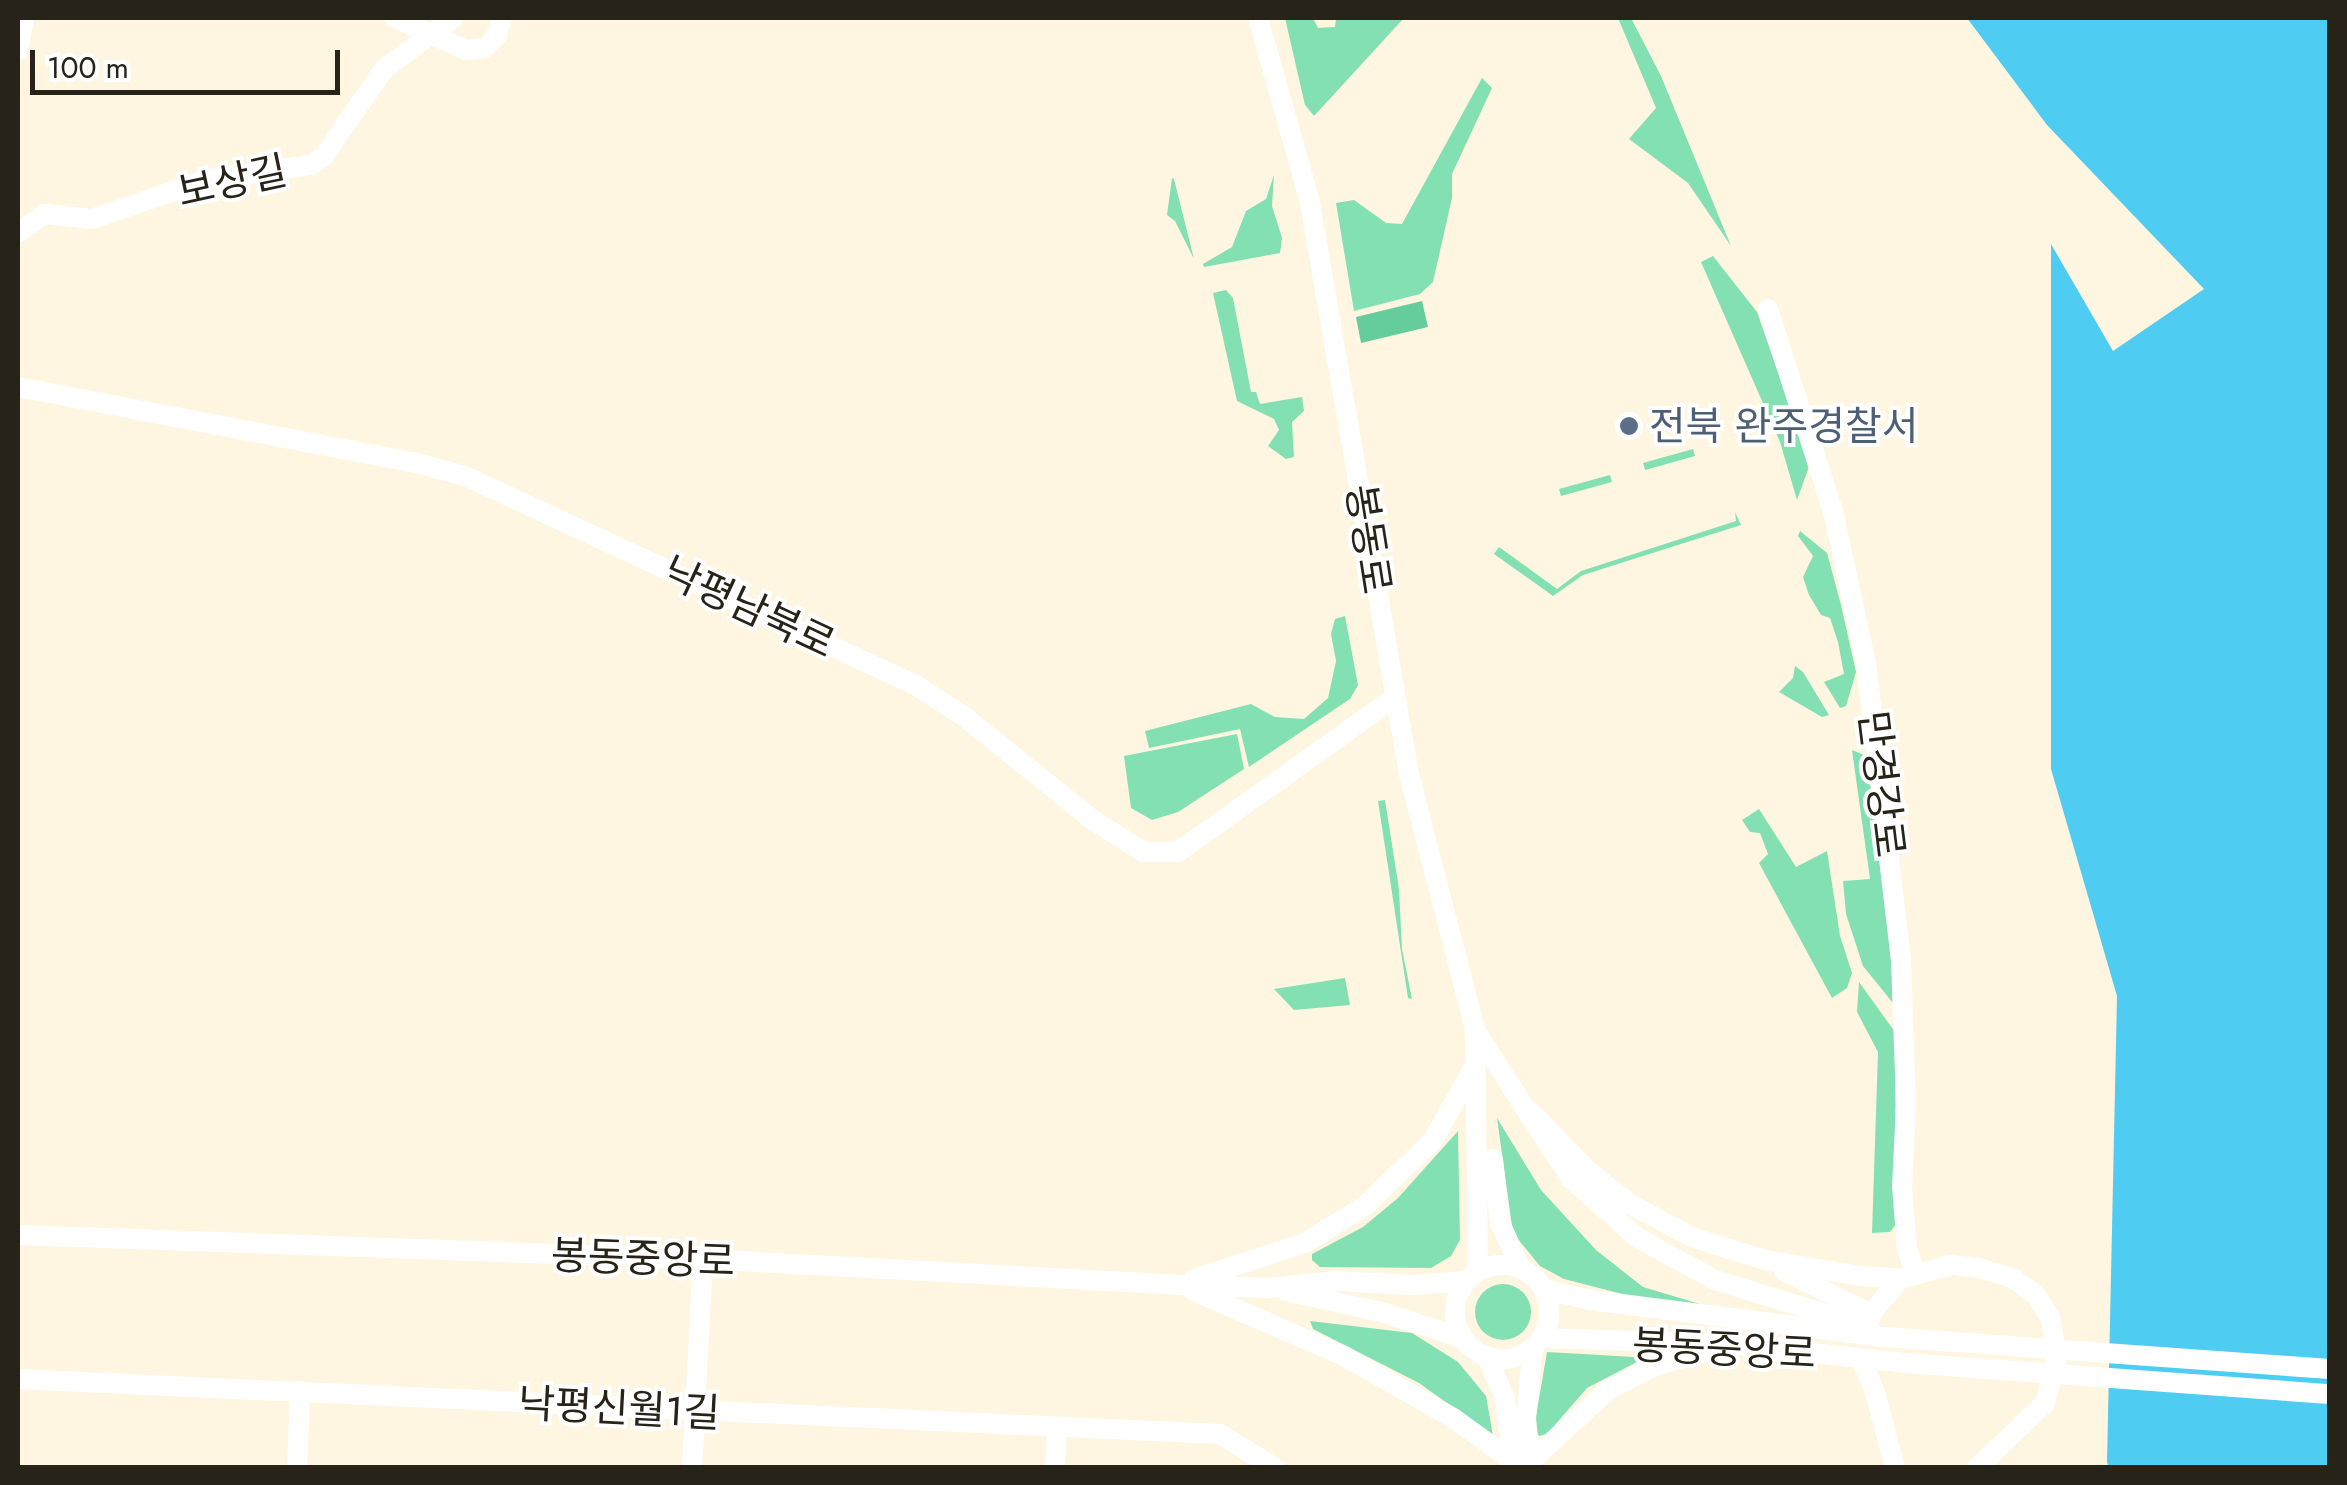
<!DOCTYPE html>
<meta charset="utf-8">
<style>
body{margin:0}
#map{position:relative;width:2347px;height:1485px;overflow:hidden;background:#fef6e0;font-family:Jost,"Noto Sans KR",sans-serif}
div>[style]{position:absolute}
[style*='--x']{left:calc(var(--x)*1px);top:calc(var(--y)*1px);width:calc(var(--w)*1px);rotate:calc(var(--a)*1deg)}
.green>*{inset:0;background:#83e0b2}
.round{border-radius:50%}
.forest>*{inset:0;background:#65cc9b}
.water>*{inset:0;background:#4eccf2}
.minor>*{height:20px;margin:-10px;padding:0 10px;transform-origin:10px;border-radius:10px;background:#fff}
.minor>.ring{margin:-10px;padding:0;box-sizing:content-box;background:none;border:20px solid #fff;border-radius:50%}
.dots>*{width:28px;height:28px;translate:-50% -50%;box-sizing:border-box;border:5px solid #fff;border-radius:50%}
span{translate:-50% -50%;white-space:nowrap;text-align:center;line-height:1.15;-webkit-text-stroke:8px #fff;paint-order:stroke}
.street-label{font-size:40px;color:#272319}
.service-label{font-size:40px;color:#4e5e75}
.left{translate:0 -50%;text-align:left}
.frame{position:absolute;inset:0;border:20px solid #272319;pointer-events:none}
.scale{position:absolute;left:30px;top:50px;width:310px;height:45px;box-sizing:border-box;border:5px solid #272319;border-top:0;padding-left:12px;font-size:30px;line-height:35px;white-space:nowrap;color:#272319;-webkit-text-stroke:8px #fff;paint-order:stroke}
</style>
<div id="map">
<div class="green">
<i style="clip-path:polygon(1285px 18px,1313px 18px,1318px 28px,1335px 27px,1336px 18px,1404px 18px,1314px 116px,1305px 105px)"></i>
<i style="clip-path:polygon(1618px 18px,1631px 18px,1661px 76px,1731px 246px,1688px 183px,1629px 139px,1656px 108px)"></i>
<i style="clip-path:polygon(1482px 78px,1492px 88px,1452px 174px,1452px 198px,1433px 282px,1420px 294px,1354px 311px,1336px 203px,1354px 200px,1386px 223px,1402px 224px)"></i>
<i style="clip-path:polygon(1274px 175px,1272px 206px,1282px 238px,1280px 253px,1204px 267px,1203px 264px,1232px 247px,1246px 211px,1266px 199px)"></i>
<i style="clip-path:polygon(1172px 178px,1174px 179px,1194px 259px,1175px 221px,1167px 215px)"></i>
<i style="clip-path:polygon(1713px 256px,1757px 312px,1810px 464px,1797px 500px,1780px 442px,1701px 262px)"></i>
<i style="clip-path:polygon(1226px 290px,1233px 298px,1251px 392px,1256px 392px,1260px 404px,1302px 397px,1304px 411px,1292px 422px,1294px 457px,1286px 459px,1268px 446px,1279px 430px,1274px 419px,1237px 401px,1213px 293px)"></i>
<i style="clip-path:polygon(1693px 449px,1695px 456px,1645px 470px,1643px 463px)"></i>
<i style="clip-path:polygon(1610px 475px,1612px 482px,1561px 496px,1559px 489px)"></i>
<i style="clip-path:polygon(1735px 512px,1741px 525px,1583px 575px,1553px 596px,1494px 554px,1499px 547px,1557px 589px,1581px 571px,1736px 521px)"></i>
<i style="clip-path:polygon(1800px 531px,1827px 553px,1841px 605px,1856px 672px,1846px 706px,1840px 708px,1824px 682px,1844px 674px,1838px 642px,1830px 618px,1821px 615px,1809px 595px,1803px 577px,1813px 556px,1798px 536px)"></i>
<i style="clip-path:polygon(1345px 616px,1358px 685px,1350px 699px,1249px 767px,1240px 729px,1149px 748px,1145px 731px,1251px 704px,1275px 717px,1304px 719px,1328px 698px,1336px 661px,1331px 634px,1335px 619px)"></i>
<i style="clip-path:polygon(1795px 666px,1803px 672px,1829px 715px,1822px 717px,1779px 692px,1793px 678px)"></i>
<i style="clip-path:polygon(1237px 734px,1244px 769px,1178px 812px,1152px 820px,1131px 808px,1124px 756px)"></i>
<i style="clip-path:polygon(1852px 750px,1867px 756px,1889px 896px,1893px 1003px,1863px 966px,1846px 914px,1843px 881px,1870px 879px)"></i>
<i style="clip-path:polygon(1385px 800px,1399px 889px,1402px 949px,1412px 999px,1408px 998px,1378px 801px)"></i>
<i style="clip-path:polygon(1759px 809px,1796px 867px,1827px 851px,1840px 936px,1852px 973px,1847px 988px,1832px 998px,1759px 863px,1768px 854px,1760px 833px,1750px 832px,1742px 820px)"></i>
<i style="clip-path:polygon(1345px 978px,1350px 1005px,1294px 1010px,1274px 989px)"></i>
<i style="clip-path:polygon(1859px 982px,1895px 1032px,1896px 1224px,1890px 1232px,1872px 1233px,1878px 1052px,1857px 1012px)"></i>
<i style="clip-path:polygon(1497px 1118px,1541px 1190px,1596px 1250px,1643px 1287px,1710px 1307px,1638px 1298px,1564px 1279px,1540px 1266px,1513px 1233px)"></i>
<i style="clip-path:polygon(1458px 1131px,1460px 1240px,1451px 1256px,1431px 1268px,1320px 1267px,1312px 1260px,1312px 1254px,1363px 1227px,1398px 1198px)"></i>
<i class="round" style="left:1475px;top:1284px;width:56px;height:56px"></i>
<i style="clip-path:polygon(1310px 1321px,1412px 1333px,1458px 1362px,1486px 1396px,1493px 1436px,1419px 1383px,1313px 1329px)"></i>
<i style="clip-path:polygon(1547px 1352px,1634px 1357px,1637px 1362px,1587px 1388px,1547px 1434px,1539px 1436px,1534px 1428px)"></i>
</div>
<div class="forest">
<i style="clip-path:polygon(1422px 301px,1428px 327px,1361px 343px,1356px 317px)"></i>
</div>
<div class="water">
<i style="clip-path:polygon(1967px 18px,2329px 18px,2329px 1467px,2109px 1468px,2107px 1462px,2117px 996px,2051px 769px,2051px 244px,2113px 351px,2204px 289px,2047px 125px)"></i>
</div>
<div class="minor">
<i style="--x:395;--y:18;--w:78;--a:24.3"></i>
<i style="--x:466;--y:50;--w:19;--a:-6"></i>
<i style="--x:485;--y:48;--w:18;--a:-47"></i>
<i style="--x:497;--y:35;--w:18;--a:-74"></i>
<i style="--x:1258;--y:18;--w:187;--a:74.2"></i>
<i style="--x:1309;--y:198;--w:585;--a:80.15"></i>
<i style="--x:1409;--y:774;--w:263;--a:75.5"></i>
<i style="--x:1475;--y:1029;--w:242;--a:89.3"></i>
<i style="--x:18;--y:50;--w:33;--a:-79"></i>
<i style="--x:18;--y:233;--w:32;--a:-36"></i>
<i style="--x:44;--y:214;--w:48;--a:5.9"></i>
<i style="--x:92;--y:219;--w:124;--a:-18.9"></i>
<i style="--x:209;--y:179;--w:103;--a:-7.8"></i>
<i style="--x:311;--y:165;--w:16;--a:-35"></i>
<i style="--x:324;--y:156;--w:106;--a:-55.4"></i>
<i style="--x:384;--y:69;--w:86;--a:-36.5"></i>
<i style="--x:1768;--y:309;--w:212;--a:72.2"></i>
<i style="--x:1833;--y:511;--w:156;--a:77.8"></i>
<i style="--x:1866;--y:663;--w:299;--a:83.3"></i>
<i style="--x:1901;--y:960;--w:145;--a:88"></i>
<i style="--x:1906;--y:1105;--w:81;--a:92.8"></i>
<i style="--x:1902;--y:1186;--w:63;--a:85.5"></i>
<i style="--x:1907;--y:1249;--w:24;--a:71"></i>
<i style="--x:18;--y:387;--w:402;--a:10.8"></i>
<i style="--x:413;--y:462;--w:54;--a:15.1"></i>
<i style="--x:465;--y:476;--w:498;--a:24.9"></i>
<i style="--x:917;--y:686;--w:59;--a:33.1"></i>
<i style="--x:966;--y:718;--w:163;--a:38.8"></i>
<i style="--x:1093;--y:820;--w:59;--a:32.6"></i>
<i style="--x:1143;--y:852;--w:35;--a:0"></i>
<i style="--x:1178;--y:852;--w:267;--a:-35.5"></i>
<i style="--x:1478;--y:1035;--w:170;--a:57.2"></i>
<i style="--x:1570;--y:1178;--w:91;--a:41.4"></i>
<i style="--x:1638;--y:1238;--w:88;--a:28.6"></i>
<i style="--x:1715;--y:1280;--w:122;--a:17.1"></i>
<i style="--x:1832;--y:1316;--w:36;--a:9"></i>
<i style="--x:1530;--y:1111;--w:81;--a:46"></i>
<i style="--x:1586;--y:1169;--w:56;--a:38.5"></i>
<i style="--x:1630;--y:1204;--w:72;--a:28"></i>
<i style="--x:1694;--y:1238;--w:74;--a:17.2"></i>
<i style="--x:1765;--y:1260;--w:97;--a:9.5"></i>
<i style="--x:1861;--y:1276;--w:39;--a:4"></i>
<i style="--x:1900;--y:1279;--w:53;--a:-15.4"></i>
<i style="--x:1951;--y:1265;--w:28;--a:6"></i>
<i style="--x:1979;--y:1268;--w:37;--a:17"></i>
<i style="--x:2014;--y:1279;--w:27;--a:36"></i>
<i style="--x:2036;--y:1295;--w:26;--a:58"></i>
<i style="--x:2050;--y:1317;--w:41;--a:80.1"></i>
<i style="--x:2057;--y:1357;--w:48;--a:104.6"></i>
<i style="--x:2045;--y:1403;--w:94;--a:136.3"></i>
<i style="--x:1493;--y:1159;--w:64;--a:83.8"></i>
<i style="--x:1500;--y:1223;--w:51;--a:65.5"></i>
<i style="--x:18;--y:1235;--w:685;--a:2.01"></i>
<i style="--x:703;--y:1259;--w:476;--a:3.1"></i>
<i style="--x:1178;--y:1285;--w:91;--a:1.9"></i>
<i style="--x:1269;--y:1288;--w:66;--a:-6.1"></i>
<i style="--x:1335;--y:1281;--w:79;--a:2.9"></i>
<i style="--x:1414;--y:1285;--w:52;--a:-4.4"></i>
<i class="ring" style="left:1455px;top:1265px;width:74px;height:74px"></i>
<i style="--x:1784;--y:1271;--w:95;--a:26.3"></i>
<i style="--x:1194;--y:1279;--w:117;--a:-18"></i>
<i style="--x:1305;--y:1243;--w:72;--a:-31.9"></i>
<i style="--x:1366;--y:1205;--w:93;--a:-44.1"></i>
<i style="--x:1433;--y:1140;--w:84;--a:-60.7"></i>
<i style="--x:1543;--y:1289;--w:48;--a:13.2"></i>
<i style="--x:1590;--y:1300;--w:295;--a:7.2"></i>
<i style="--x:1883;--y:1337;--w:448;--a:4.1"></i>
<i style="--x:1194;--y:1291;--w:163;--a:23.4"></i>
<i style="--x:1344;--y:1356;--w:125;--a:29.6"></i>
<i style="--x:1453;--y:1418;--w:74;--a:35.6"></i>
<i style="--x:1286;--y:1291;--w:101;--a:12.5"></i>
<i style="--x:1385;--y:1313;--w:81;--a:18"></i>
<i style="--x:1868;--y:1326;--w:12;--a:-76"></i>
<i style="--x:1871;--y:1314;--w:45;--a:-50.4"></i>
<i style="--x:1541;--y:1338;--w:189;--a:1.8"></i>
<i style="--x:1730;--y:1344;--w:177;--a:6.2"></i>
<i style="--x:1906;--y:1363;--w:425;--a:4.2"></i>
<i style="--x:1487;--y:1357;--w:45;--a:66.3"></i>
<i style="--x:1505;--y:1398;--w:67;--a:83.2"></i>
<i style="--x:1861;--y:1358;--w:37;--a:68"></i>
<i style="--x:1875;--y:1392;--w:79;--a:75.3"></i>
<i style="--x:18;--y:1379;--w:1203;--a:2.62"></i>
<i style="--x:1220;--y:1434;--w:65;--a:31.7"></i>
<i style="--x:1530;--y:1462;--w:106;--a:-42.7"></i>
<i style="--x:1608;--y:1390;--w:53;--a:-27.1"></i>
<i style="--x:1655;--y:1366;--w:54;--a:-16.1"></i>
<i style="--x:297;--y:1468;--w:77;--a:-87.8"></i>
<i style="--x:692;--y:1468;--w:209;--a:-87"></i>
<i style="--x:1055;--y:1468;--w:40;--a:-87.1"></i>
<i style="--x:1531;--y:1468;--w:50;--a:-95.7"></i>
<i style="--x:1526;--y:1418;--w:71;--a:-84.4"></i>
</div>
<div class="dots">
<i style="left:1629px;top:426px;background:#5c6f8a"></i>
</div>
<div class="street-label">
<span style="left:232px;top:181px;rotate:-12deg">보상길</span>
<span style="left:1369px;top:539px;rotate:81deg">봉동로</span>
<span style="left:749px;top:607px;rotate:25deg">낙평남북로</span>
<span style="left:1882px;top:784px;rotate:83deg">만경강로</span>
<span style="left:643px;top:1258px;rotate:2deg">봉동중앙로</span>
<span style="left:1724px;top:1349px;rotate:3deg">봉동중앙로</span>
<span style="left:619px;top:1408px;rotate:3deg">낙평신월1길</span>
</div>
<div class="service-label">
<span class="left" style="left:1649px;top:426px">전북 완주경찰서</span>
</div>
<div class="frame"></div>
<div class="scale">100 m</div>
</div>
